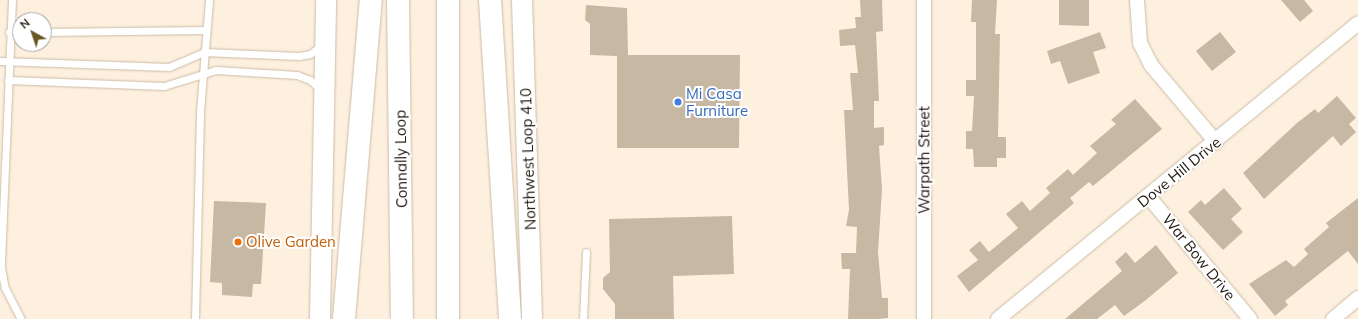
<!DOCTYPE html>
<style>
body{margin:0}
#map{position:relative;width:1358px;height:319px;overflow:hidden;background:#fdf0de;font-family:Mulish,sans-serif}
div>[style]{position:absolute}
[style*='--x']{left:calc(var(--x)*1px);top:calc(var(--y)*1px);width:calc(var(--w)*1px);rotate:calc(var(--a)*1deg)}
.building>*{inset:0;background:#c7b8a3}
.roads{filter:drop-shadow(0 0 1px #ccbca7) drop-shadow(0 0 1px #ccbca7)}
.service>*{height:7px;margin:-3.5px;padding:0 3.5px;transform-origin:3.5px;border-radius:3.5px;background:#fff}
.minor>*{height:14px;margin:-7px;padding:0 7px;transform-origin:7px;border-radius:7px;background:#fff}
.secondary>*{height:20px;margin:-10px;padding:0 10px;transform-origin:10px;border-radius:10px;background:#fff}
.motorway>*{height:22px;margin:-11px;padding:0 11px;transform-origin:11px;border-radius:11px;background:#fff}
.dots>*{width:11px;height:11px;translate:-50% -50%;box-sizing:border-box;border:2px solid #fff;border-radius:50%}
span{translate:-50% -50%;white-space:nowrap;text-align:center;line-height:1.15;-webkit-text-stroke:4px #fff;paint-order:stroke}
.shop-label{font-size:15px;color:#366cbe}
.left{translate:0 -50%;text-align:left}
.street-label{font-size:15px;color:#1f1911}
.food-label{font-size:15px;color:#c56008}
.north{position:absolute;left:12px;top:12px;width:40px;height:40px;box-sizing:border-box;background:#fff;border:1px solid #a5a3a0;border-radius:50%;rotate:320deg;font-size:11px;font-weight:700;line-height:16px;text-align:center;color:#1f1911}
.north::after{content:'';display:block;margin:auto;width:14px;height:18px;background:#695725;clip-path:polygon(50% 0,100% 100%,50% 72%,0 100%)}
</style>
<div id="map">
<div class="building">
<i style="clip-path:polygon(860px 0,882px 0,883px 31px,876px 32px,879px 101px,874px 101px,874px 128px,884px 127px,884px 145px,879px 146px,882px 189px,878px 252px,882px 298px,888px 298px,888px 318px,878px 319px,848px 319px,850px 269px,842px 269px,841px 253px,856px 253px,857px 227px,846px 226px,849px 210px,844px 110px,853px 110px,850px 73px,858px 73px,855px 45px,840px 46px,839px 30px,856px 28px,855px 17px,861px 17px)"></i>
<i style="clip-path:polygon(972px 0,997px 0,995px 34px,1000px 34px,998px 137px,1006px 137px,1006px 158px,997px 158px,997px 167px,974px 167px,973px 149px,966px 149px,966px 131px,972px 131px,974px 96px,966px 96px,966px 80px,976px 80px,976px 22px,971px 22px)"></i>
<i style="clip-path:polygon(1059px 0,1089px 0,1089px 26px,1059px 25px)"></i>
<i style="clip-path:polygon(1281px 0,1304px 0,1313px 11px,1300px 22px)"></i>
<i style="clip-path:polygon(586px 5px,627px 8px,628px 55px,740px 55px,739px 148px,617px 148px,617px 56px,590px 55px,590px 24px,585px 20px)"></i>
<i style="clip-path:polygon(1100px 32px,1106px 48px,1093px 52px,1100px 73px,1068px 84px,1060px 61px,1051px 64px,1047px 51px)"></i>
<i style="clip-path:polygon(1220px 32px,1236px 52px,1212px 71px,1196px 51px)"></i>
<i style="clip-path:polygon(1337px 96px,1356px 118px,1349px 124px,1356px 132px,1341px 146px,1333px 136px,1264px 199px,1243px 173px,1297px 123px,1315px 109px,1318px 113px)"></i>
<i style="clip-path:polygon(1135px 99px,1162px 129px,1093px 186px,1089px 182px,1070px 198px,1074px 203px,969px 292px,957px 276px,978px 260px,969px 250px,980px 241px,989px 252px,1018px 228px,1006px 214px,1022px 201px,1030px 211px,1050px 193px,1046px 188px,1068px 169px,1073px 175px,1097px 153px,1090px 146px,1116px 124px,1111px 120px)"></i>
<i style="clip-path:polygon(1224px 188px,1242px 209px,1231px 219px,1243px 232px,1223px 250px,1188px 212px,1201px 200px,1205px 205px)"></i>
<i style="clip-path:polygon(1358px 198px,1358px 264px,1348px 251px,1285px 301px,1288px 305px,1275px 316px,1249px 284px,1286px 260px,1294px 267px,1308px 254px,1304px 249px,1329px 227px,1326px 223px)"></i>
<i style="clip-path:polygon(214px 201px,266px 203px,261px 284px,253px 284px,252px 297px,222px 295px,222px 283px,210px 282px)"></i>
<i style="clip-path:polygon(732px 216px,734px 274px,673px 276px,674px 319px,615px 319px,615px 304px,603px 289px,603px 278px,610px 272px,609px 219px)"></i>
<i style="clip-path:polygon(1156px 245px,1178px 273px,1146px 300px,1124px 316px,1115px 305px,1097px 319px,1065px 319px,1122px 271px,1115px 262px,1126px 252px,1135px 263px)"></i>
</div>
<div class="roads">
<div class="service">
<i style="--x:12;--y:0;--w:268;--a:92.4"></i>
<i style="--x:1;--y:268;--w:20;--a:79"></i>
<i style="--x:5;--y:288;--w:35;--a:63"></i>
<i style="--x:9;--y:32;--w:11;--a:0"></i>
<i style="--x:44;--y:32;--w:162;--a:-0.7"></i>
<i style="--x:0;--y:61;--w:169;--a:2"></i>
<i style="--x:169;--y:67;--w:38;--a:-23"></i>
<i style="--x:204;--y:52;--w:95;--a:2.4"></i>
<i style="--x:299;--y:56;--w:11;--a:-10"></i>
<i style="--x:310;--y:54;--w:15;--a:-37"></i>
<i style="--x:8;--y:80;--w:156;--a:2.2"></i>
<i style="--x:164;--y:86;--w:54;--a:-17.1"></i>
<i style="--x:216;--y:70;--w:81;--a:3.5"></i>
<i style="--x:297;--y:75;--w:14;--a:21"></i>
<i style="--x:310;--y:80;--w:15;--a:42"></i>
<i style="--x:195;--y:319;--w:207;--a:-88.6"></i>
<i style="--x:200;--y:112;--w:112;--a:-85.4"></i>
<i style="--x:583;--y:319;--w:67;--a:-87.4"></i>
</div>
<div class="minor">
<i style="--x:1137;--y:0;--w:43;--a:86"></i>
<i style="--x:1140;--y:43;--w:25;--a:63"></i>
<i style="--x:1151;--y:65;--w:101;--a:49.8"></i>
<i style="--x:1148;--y:196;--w:160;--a:50.3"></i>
<i style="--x:924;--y:319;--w:319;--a:-90"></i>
<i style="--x:998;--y:319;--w:466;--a:-39.4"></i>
<i style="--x:1333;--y:319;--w:33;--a:-40"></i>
</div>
<div class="secondary">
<i style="--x:522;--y:0;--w:319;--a:88.2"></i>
<i style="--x:320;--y:319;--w:319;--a:-88.9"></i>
</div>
<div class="motorway">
<i style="--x:398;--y:0;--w:319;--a:89.3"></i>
<i style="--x:448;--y:0;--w:319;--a:90"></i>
<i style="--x:490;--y:0;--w:320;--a:86.4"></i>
<i style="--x:344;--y:319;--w:320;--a:-85.2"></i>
</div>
</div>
<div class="dots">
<i style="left:678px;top:102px;background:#3f7fe0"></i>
<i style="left:238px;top:242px;background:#e8710a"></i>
</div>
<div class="shop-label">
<span class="left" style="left:686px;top:102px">Mi Casa<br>Furniture</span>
</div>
<div class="street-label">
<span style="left:401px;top:159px;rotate:-91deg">Connally Loop</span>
<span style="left:528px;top:159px;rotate:-92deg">Northwest Loop 410</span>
<span style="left:924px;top:160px;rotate:-90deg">Warpath Street</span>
<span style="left:1179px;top:172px;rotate:-39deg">Dove Hill Drive</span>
<span style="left:1199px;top:257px;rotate:51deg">War Bow Drive</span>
</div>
<div class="food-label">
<span class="left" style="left:246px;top:242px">Olive Garden</span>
</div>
<div class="north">N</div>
</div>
